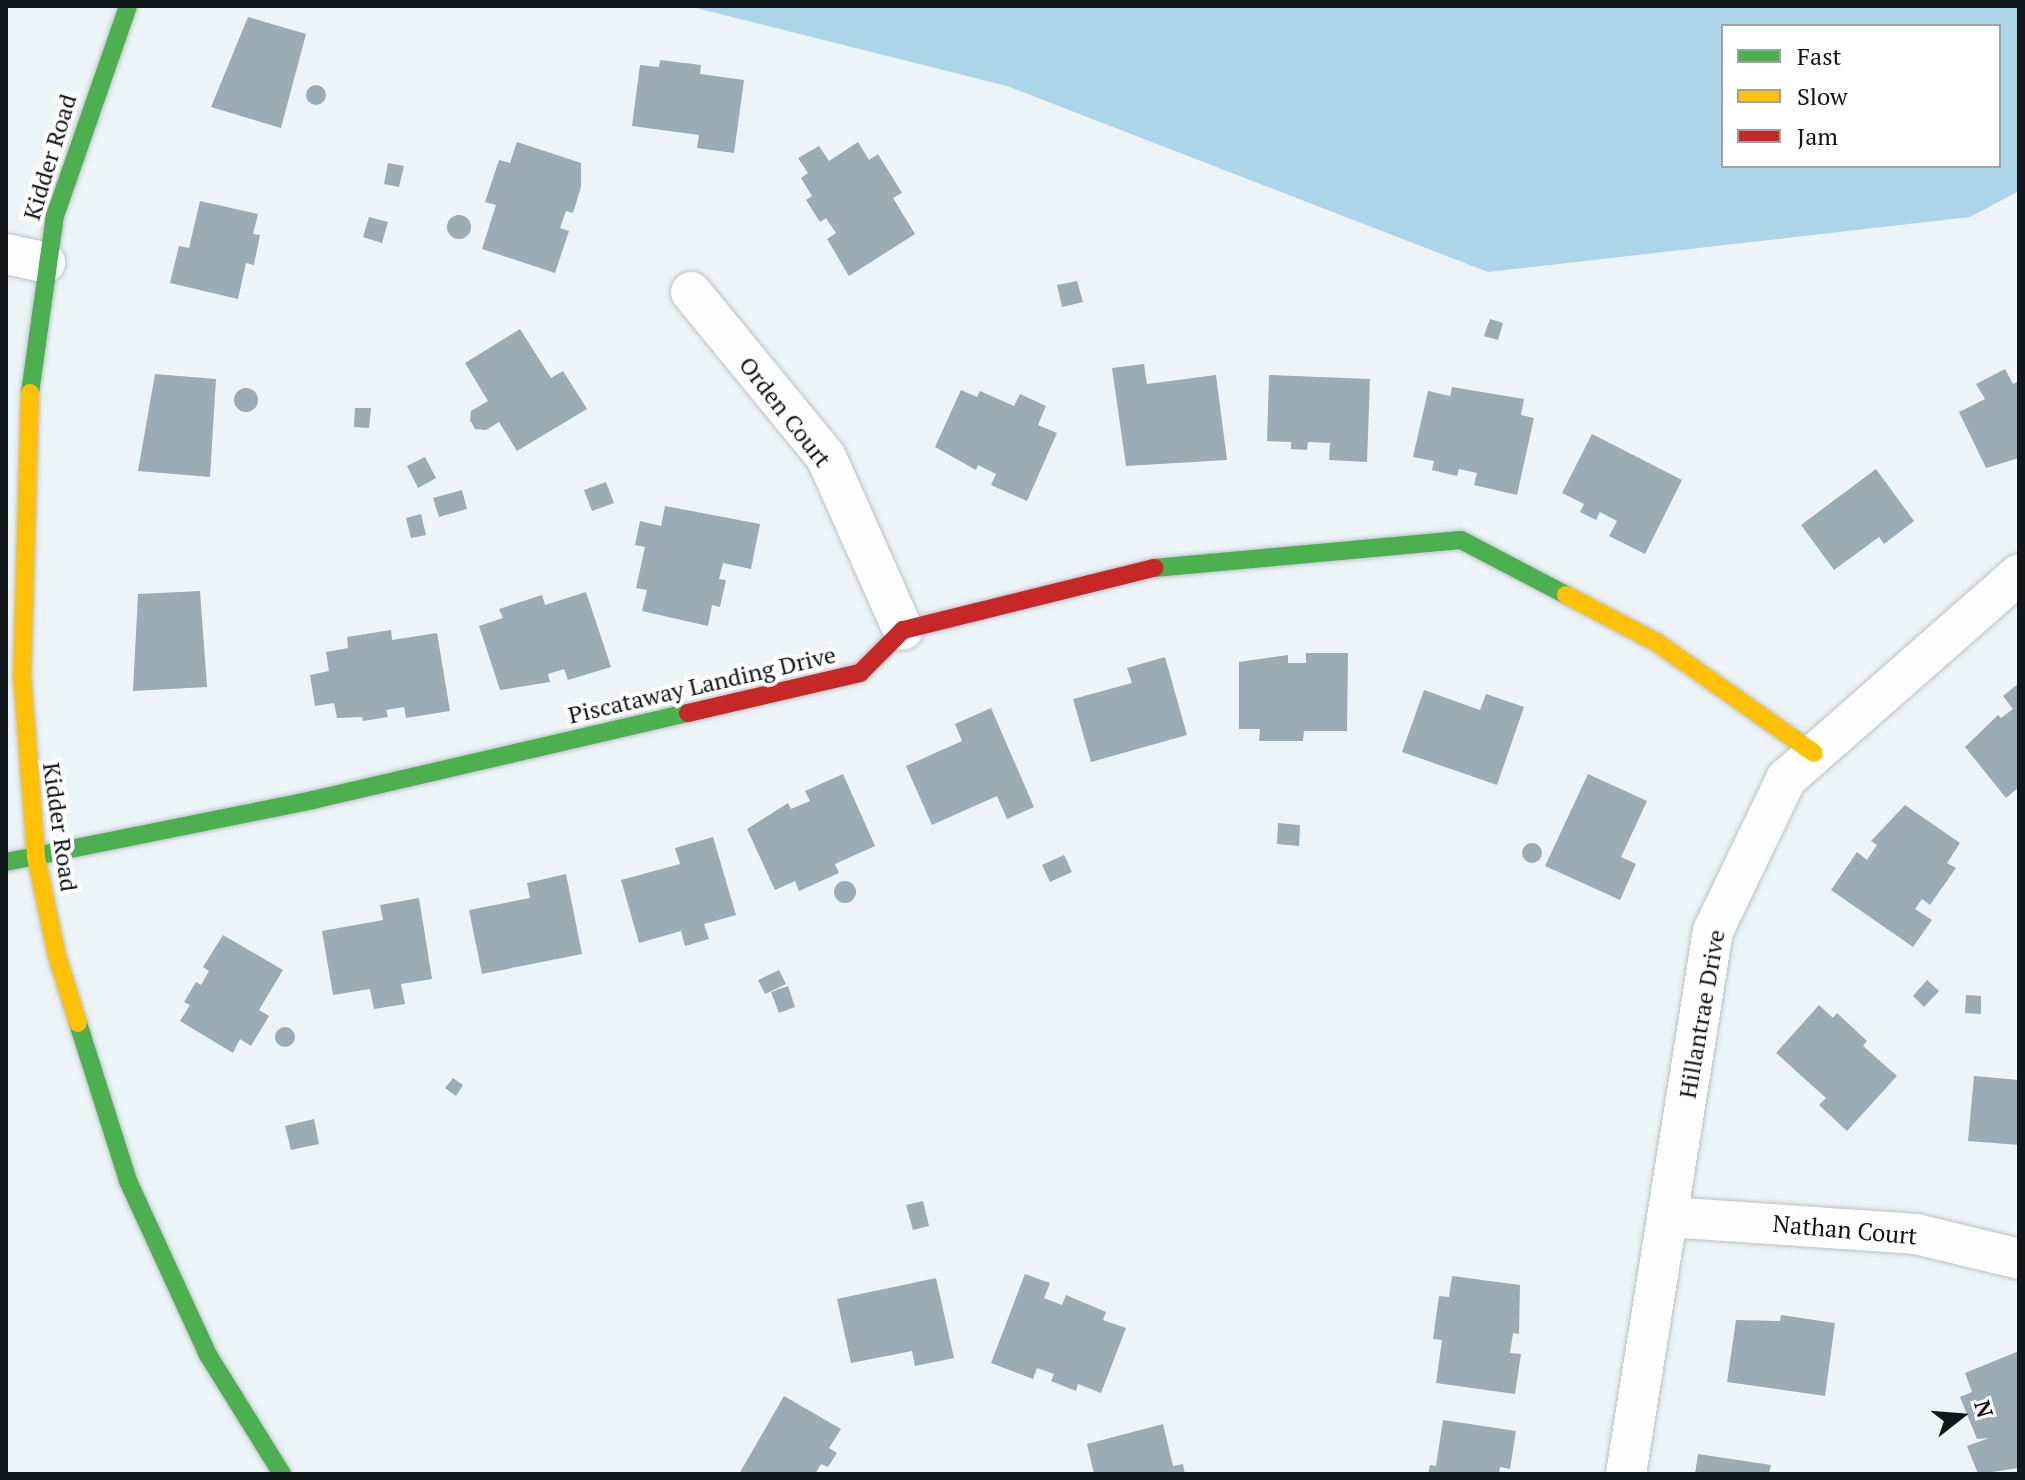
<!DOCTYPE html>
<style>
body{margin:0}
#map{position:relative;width:2025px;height:1480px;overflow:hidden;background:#ecf4f8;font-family:"PT Serif",serif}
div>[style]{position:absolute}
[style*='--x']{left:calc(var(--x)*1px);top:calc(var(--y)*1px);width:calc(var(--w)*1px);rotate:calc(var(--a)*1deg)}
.forest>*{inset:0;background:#acd5e9}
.building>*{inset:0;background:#9bacb4}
.round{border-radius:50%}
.roads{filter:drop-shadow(0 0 2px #bbc2c6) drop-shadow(0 0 2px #bbc2c6)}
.street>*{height:40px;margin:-20px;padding:0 20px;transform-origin:20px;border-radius:20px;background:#fcfdfe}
.fast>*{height:18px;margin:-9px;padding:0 9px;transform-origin:9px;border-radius:9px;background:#4caf50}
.slow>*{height:18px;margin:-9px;padding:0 9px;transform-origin:9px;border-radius:9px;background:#ffc107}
.jam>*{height:18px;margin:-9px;padding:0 9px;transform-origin:9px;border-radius:9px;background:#c62828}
span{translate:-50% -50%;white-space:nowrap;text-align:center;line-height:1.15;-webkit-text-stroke:8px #fff;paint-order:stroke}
.street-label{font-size:24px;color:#101619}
.frame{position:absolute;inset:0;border:8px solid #101619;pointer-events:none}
.legend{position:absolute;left:1721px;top:24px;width:280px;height:144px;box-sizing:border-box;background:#fff;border:2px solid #9fa2a3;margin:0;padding:10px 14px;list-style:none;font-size:24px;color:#101619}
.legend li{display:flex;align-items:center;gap:16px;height:40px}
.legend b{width:40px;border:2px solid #9fa2a3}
.north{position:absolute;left:1921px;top:1376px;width:80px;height:80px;-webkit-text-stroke:6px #fff;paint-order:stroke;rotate:73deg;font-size:22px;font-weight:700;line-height:32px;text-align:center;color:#101619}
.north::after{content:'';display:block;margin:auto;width:28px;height:36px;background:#101619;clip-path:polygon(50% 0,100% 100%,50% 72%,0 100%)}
</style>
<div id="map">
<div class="forest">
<i style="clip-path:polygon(evenodd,688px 6px,2019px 6px,2019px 191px,1970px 217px,1488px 272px,1007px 86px,688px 6px,1723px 26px,1999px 26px,1999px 166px,1723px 166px,1723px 26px)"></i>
</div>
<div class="building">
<i style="clip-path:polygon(248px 17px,306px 34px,281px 128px,211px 107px)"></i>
<i style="clip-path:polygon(660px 60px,701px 65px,700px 74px,744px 80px,734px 153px,697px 148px,699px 135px,632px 126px,640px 65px,659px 67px)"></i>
<i class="round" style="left:306px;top:85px;width:20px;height:20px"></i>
<i style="clip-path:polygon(517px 142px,581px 163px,581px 187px,573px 213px,566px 211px,560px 228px,569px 231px,555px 273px,482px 249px,496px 205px,485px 202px,499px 160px,510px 163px)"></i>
<i style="clip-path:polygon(858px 142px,869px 160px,878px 154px,902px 193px,893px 198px,915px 234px,849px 276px,827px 239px,836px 233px,826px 218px,820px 222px,806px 200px,812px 196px,801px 178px,808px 173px,798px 158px,819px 146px,829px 161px)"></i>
<i style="clip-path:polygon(388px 163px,404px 166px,399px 187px,384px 184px)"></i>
<i style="clip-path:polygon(200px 201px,258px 214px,253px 234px,260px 235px,254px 265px,246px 263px,238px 299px,170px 283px,179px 246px,189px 248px)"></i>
<i class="round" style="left:447px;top:215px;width:24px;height:24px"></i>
<i style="clip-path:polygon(369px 217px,388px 222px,382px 243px,363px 237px)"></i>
<i style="clip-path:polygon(1077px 281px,1083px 302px,1062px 307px,1057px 285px)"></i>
<i style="clip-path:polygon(1490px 319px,1503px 323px,1498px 340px,1484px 336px)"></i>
<i style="clip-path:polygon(520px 329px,551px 378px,563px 371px,587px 409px,517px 451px,499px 422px,486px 430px,475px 429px,470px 420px,471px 411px,488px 401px,465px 363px)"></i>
<i style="clip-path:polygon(1144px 364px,1147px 384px,1216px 375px,1227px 460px,1126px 466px,1112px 368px)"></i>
<i style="clip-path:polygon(2005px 369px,2013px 384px,2019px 381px,2019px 458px,1986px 468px,1959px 412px,1985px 399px,1976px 384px)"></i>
<i style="clip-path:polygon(155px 374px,216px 379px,210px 477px,138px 471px)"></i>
<i style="clip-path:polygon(1269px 375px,1370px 379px,1367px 462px,1329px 460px,1330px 443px,1308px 442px,1307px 450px,1291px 449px,1291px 442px,1267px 441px)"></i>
<i style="clip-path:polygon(1452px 387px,1524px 399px,1521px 415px,1534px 418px,1517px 495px,1474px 485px,1477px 473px,1459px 469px,1457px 476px,1432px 470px,1434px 461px,1413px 457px,1428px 391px,1450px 396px)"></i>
<i class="round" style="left:234px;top:388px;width:24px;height:24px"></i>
<i style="clip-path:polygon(961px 390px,977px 397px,980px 391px,1014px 406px,1020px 394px,1046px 406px,1038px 425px,1057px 433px,1027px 501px,991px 485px,996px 474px,978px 465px,976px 470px,935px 447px)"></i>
<i style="clip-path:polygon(355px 408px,371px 408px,369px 428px,354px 427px)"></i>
<i style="clip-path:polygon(1592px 434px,1682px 480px,1645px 554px,1609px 536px,1617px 521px,1600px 512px,1596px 520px,1580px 512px,1584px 504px,1562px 493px)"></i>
<i style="clip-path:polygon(425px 457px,436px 478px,418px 488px,407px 466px)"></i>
<i style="clip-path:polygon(1876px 469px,1914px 521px,1884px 544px,1879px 537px,1834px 570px,1801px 525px)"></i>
<i style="clip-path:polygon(606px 482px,614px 503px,592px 511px,584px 490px)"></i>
<i style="clip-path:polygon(462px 490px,467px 509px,439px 517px,433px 498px)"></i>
<i style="clip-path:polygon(665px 506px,760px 524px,751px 569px,723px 563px,719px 579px,726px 580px,720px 607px,712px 605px,708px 626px,642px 611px,647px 590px,636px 588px,645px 547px,635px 545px,640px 521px,661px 526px)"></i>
<i style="clip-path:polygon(421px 514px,426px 535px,411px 538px,406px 518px)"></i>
<i style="clip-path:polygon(200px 591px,207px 687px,133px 691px,138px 594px)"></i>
<i style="clip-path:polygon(586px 592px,611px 667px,568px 680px,564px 669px,548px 674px,550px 682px,500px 690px,479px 626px,503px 618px,499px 609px,542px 595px,545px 605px)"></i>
<i style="clip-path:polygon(391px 630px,392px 640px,437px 633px,450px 711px,406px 718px,404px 707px,386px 710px,388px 717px,363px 721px,362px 717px,337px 718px,334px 703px,315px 706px,310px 675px,329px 671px,326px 652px,348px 648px,347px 637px)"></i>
<i style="clip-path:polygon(1306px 653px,1348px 653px,1347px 731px,1304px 731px,1303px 741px,1259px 741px,1260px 729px,1239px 729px,1239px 662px,1288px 655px,1288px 663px,1306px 663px)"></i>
<i style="clip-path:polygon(1165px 657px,1187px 735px,1091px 762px,1073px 699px,1132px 683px,1127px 668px)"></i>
<i style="clip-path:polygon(2019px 683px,2019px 787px,2006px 798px,1965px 747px,1998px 715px,2001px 718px,2013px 709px,2003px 696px)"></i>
<i style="clip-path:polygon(1424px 690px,1480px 710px,1486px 694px,1524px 707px,1497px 785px,1402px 752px)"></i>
<i style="clip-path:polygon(991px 708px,1034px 807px,1007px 819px,997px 796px,932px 825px,906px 766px,962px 741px,955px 724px)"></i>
<i style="clip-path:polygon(843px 774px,875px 846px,835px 864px,839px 873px,799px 891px,795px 881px,775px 890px,747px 829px,788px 803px,791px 809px,810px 801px,805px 791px)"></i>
<i style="clip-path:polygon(1588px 774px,1647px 801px,1621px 857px,1636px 864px,1620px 900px,1545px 866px)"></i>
<i style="clip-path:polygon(1905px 805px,1960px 843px,1947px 863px,1956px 868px,1930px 905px,1922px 899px,1915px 909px,1932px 920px,1913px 947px,1831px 890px,1857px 852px,1867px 860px,1877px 845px,1871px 841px)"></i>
<i style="clip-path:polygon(1278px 823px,1300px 825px,1299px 846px,1277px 844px)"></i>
<i style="clip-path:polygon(713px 837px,736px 915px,704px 924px,709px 939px,685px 946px,681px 931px,639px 943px,621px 880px,680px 864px,675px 848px)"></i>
<i class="round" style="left:1522px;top:843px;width:20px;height:20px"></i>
<i style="clip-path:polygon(1064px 855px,1072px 872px,1050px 882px,1042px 865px)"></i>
<i style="clip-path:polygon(566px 874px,582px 954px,482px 974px,469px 910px,530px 898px,527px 883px)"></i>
<i class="round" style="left:834px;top:881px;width:22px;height:22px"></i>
<i style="clip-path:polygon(419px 898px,432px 979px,401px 984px,405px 1004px,374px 1009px,370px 989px,333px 995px,322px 931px,383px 920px,380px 905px)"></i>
<i style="clip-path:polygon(223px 935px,283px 970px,259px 1010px,269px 1016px,251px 1046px,240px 1039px,233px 1053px,180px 1021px,190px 1005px,184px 1002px,196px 982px,201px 985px,209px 971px,203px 967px)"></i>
<i style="clip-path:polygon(779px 970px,786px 984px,765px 994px,758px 980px)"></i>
<i style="clip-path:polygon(1927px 980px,1939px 991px,1924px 1007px,1913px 996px)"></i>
<i style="clip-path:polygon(788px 986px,795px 1007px,779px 1013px,771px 992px)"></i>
<i style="clip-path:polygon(1966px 995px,1981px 996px,1981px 1014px,1965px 1013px)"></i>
<i style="clip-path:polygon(1819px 1005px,1833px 1018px,1837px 1013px,1867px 1041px,1863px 1046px,1897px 1076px,1847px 1131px,1819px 1105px,1826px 1098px,1776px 1053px)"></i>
<i class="round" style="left:275px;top:1027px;width:20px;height:20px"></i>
<i style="clip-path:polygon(1974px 1076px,2019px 1080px,2019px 1145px,1968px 1141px)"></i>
<i style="clip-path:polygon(453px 1078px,463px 1085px,456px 1096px,445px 1088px)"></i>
<i style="clip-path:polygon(314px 1119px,319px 1144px,291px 1150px,285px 1126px)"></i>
<i style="clip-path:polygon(923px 1201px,929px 1226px,913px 1230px,906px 1205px)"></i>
<i style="clip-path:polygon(1025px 1274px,1050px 1283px,1044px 1298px,1062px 1305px,1066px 1295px,1106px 1312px,1103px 1320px,1126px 1328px,1101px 1393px,1078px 1384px,1076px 1391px,1051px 1381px,1054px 1374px,1037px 1368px,1033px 1379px,991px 1363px)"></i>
<i style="clip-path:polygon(1452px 1276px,1520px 1285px,1519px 1334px,1513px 1333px,1510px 1353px,1521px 1354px,1515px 1394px,1436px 1383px,1442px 1340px,1433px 1339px,1439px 1296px,1449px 1297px)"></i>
<i style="clip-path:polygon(936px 1278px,954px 1358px,915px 1366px,912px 1351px,851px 1363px,837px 1299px)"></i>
<i style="clip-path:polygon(1781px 1315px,1835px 1323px,1825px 1396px,1727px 1382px,1736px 1320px,1780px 1321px)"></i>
<i style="clip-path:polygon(2019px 1351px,2019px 1468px,1978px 1474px,1967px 1446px,1989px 1438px,1977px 1439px,1960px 1397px,1972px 1392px,1965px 1373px)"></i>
<i style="clip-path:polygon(784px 1396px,841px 1429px,829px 1448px,837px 1453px,828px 1467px,821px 1464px,815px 1474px,739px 1474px)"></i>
<i style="clip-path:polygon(1443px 1420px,1516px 1431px,1510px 1469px,1500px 1467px,1499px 1474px,1428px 1474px,1430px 1465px,1436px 1466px)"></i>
<i style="clip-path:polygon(1163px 1424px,1173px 1466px,1183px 1464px,1185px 1474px,1094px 1474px,1087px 1444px)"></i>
<i style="clip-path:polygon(1698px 1454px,1771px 1465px,1769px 1474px,1695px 1474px)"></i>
</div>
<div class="roads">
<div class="street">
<i style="--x:6;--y:254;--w:40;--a:12"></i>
<i style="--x:691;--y:292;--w:213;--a:50.7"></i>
<i style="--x:826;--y:457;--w:189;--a:66"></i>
<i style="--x:1668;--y:1217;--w:249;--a:3.9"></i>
<i style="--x:1916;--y:1234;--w:106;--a:13.6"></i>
<i style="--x:1626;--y:1474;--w:550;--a:-80.9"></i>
<i style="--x:1713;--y:931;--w:169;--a:-64.3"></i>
<i style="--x:1786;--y:779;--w:310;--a:-41.3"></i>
</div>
<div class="fast">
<i style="--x:30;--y:393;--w:179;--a:-82"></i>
<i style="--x:55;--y:216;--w:222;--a:-70.8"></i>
<i style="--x:1154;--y:568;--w:308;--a:-5.2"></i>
<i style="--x:1461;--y:540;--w:119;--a:27.6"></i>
<i style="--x:6;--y:862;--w:313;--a:-11.4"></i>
<i style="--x:313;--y:800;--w:385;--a:-13.1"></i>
<i style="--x:78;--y:1023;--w:166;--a:72.4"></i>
<i style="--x:128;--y:1181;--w:192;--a:65.3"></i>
<i style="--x:208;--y:1355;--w:140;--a:58.1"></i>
</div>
<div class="slow">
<i style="--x:30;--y:393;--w:281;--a:91.6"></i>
<i style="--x:22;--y:674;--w:184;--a:85.6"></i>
<i style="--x:36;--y:857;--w:101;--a:78"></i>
<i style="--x:57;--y:956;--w:70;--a:72.6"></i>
<i style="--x:1566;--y:595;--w:102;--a:27.6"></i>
<i style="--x:1656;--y:642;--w:193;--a:35.1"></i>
</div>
<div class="jam">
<i style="--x:688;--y:713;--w:177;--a:-13.1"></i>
<i style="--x:860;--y:673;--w:61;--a:-45"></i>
<i style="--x:903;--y:630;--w:259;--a:-13.9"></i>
</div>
</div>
<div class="street-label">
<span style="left:50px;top:157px;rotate:-73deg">Kidder Road</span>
<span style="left:785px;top:412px;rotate:52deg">Orden Court</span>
<span style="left:702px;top:685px;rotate:-13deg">Piscataway Landing Drive</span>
<span style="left:60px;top:827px;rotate:82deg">Kidder Road</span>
<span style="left:1702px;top:1014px;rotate:-80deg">Hillantrae Drive</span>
<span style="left:1845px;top:1230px;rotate:5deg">Nathan Court</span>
</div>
<div class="frame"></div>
<ul class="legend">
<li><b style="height:10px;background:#4caf50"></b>Fast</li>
<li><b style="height:10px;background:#ffc107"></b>Slow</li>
<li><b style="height:10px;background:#c62828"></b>Jam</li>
</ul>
<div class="north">N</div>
</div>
